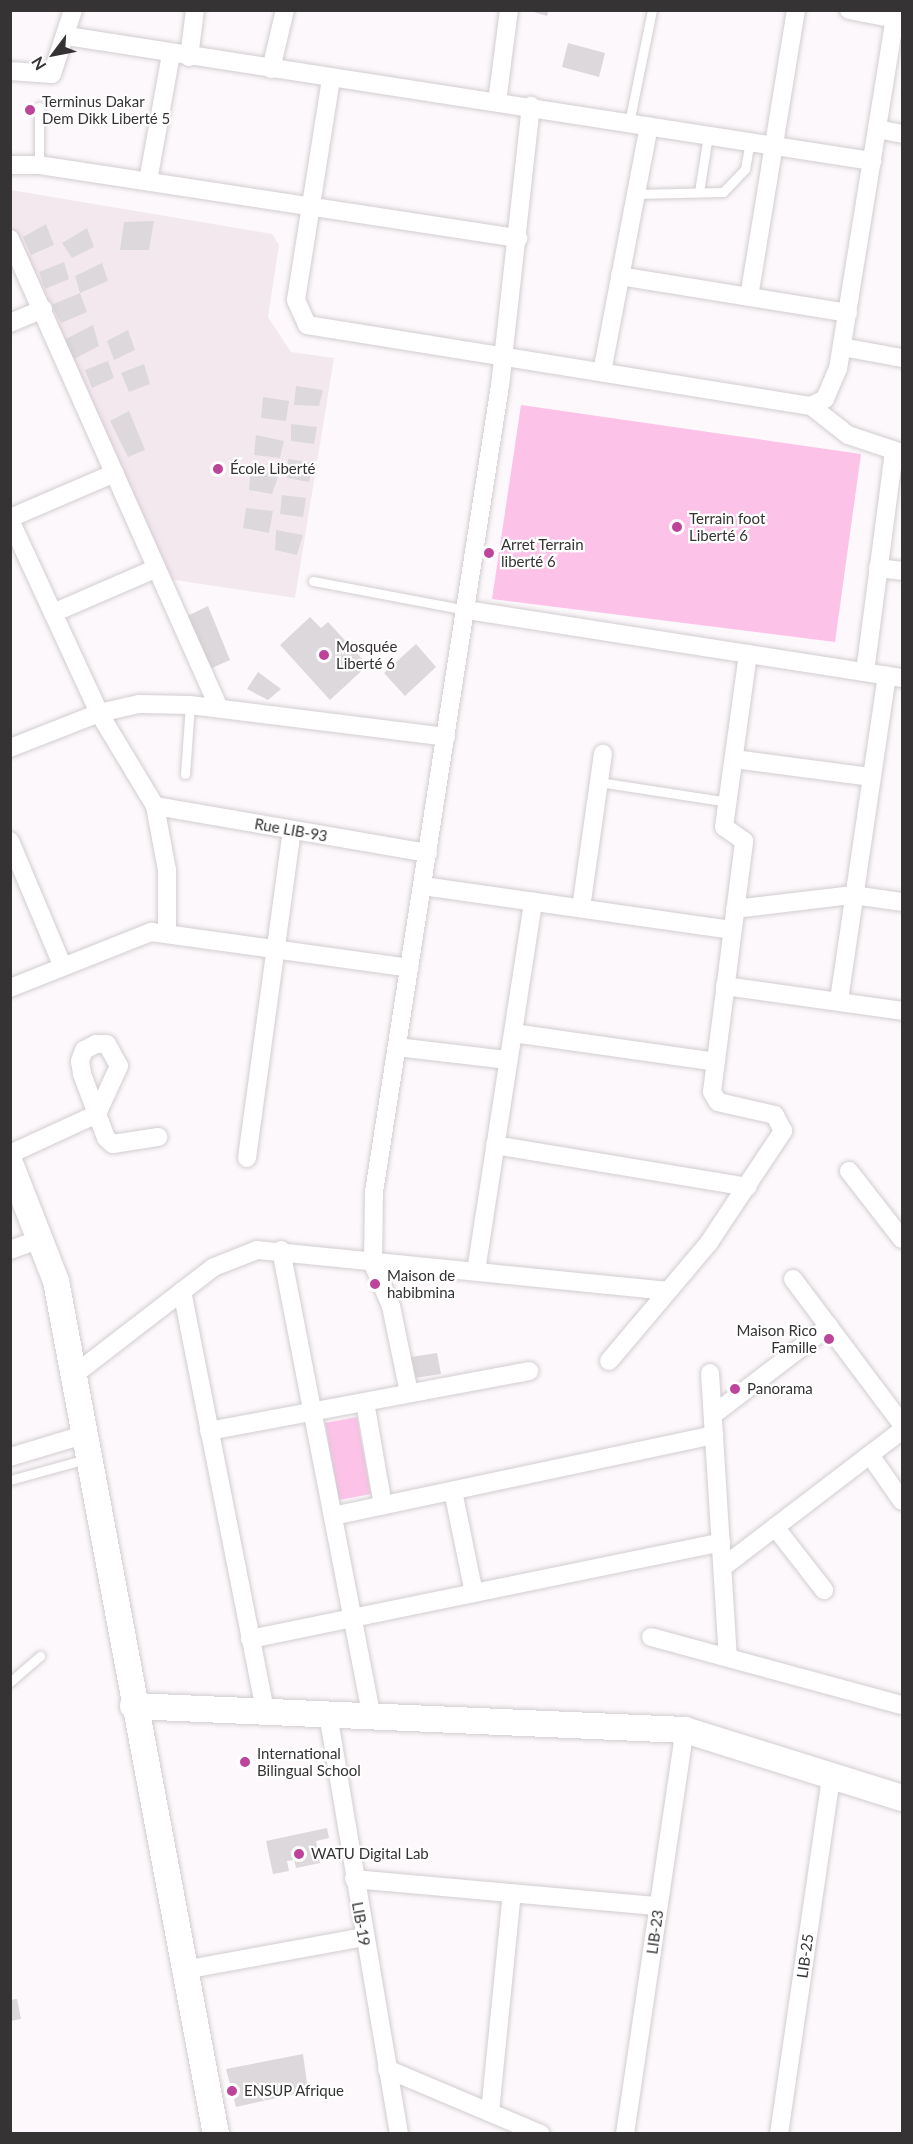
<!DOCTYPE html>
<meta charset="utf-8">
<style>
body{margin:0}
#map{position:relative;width:913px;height:2144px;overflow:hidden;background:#fcf8fb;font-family:Lato,sans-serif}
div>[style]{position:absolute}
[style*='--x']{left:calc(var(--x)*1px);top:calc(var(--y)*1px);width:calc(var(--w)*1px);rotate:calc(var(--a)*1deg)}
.built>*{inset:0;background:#f4e8ef}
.green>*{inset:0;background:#fdc2e8}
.building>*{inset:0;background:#dcd8db}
.roads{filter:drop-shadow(0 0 2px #d2cdd0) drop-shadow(0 0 2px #d2cdd0)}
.lane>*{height:9px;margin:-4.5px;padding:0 4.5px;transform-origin:4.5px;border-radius:4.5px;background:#fff}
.street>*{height:18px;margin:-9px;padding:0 9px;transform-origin:9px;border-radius:9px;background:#fff}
.secondary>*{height:26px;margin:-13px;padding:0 13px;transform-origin:13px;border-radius:13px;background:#fff}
.dots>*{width:16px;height:16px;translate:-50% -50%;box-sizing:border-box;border:3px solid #fff;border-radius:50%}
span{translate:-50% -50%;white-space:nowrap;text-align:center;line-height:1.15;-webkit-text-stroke:4.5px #fff;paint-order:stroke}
.poi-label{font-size:15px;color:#353334}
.left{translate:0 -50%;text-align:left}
.right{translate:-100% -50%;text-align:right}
.street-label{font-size:15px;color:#353334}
.frame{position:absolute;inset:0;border:12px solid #353334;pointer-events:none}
.north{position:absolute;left:24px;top:24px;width:60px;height:60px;-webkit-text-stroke:4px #fff;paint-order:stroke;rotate:238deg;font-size:16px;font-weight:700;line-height:24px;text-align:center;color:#353334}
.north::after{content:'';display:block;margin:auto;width:21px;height:27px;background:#353334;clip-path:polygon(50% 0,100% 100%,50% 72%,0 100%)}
</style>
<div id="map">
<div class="built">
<i style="clip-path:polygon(11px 190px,272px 234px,279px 245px,268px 317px,291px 352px,334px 358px,295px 598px,168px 579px,11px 224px)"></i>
</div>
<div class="green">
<i style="clip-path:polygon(521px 405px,861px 454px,835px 642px,492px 599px)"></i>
<i style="clip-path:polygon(357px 1417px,371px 1494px,339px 1500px,325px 1423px)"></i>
</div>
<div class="building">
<i style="clip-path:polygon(527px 10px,549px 10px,547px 16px)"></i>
<i style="clip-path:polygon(568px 43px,605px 53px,599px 77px,562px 67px)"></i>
<i style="clip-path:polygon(154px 221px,149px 250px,120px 250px,124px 222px)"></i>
<i style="clip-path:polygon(46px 224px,54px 245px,31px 255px,23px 237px)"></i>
<i style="clip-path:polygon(87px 228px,94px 247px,72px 258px,62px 243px)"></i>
<i style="clip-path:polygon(64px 262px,69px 279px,45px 289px,39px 272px)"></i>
<i style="clip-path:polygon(102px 263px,108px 281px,80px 293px,87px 312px,61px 323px,51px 305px,80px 293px,75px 276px)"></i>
<i style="clip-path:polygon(93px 325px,99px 346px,74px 359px,64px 340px)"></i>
<i style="clip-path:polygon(128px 330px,135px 350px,114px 360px,107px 341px)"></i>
<i style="clip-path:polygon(108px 361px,114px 378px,92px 388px,85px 370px)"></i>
<i style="clip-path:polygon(144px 364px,150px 384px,129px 392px,121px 373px)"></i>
<i style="clip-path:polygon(296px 386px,323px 390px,319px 406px,294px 405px)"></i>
<i style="clip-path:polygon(263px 397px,289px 401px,286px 421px,261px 418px)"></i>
<i style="clip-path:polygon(129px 411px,145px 450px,128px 457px,110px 421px)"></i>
<i style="clip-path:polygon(291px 424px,317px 427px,314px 444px,291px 441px)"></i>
<i style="clip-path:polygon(256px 435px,284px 441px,280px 458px,254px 455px)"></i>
<i style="clip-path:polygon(288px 459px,313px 463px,309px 482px,287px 478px)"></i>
<i style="clip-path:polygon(251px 469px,279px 474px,272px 494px,249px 490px)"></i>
<i style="clip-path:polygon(282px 495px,306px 498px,303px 517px,280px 514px)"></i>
<i style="clip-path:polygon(246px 508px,273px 511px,269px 533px,243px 528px)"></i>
<i style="clip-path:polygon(276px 530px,303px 535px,297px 555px,275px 550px)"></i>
<i style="clip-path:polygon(208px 606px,230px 660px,205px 671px,183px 618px)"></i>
<i style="clip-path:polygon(310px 617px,321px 628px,328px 622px,368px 665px,330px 700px,280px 645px)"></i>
<i style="clip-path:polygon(416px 644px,436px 667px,405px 696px,384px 673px)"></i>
<i style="clip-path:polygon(258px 672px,281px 689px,268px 700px,247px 689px)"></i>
<i style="clip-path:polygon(437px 1353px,441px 1374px,415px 1378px,411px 1357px)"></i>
<i style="clip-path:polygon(327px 1828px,329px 1838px,316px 1841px,320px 1863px,296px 1868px,294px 1860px,287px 1861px,289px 1871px,273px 1874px,266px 1841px)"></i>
<i style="clip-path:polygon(17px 1999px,21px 2019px,10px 2021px,10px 2000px)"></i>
<i style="clip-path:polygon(303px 2054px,308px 2091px,236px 2107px,226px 2069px)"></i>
</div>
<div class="roads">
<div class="lane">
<i style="--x:629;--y:123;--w:115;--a:-78.5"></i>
<i style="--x:39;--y:165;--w:58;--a:-90"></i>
<i style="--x:699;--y:192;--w:58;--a:-81"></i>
<i style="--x:635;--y:194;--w:88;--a:-1.3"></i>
<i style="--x:723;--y:192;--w:32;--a:-46"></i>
<i style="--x:745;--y:169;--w:27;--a:-80"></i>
<i style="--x:313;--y:581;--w:157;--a:10.7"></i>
<i style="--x:185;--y:774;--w:69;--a:-85.9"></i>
<i style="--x:599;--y:782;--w:131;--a:8.8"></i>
<i style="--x:10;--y:1480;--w:79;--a:-15.4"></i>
<i style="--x:10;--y:1682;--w:40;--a:-41"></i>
</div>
<div class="street">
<i style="--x:849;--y:10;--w:47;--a:11.1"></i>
<i style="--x:67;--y:36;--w:815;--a:8.83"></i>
<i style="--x:189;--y:57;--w:47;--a:-82.7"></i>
<i style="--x:271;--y:69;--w:61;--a:-76.7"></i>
<i style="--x:10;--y:71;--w:42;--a:4.1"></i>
<i style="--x:52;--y:74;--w:67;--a:-71.8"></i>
<i style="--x:331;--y:79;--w:224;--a:99"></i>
<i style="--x:296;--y:300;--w:27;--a:66"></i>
<i style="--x:307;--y:325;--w:510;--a:9.13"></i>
<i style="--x:811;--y:406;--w:16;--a:-27"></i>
<i style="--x:825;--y:399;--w:33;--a:-67"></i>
<i style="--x:838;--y:369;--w:364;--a:-80.8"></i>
<i style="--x:497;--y:102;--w:93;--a:-82.6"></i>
<i style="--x:877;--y:129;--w:25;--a:11"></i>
<i style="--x:10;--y:165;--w:29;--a:0"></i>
<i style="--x:39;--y:165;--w:485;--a:8.7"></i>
<i style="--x:148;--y:181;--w:129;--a:-79.7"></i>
<i style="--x:10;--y:239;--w:513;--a:65.98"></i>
<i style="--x:620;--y:276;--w:231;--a:9.2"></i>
<i style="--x:749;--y:297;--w:291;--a:-80.7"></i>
<i style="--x:10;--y:323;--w:36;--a:-23"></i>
<i style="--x:842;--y:347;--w:61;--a:10.4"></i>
<i style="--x:602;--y:372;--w:250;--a:-79.2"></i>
<i style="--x:811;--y:406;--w:47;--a:38.1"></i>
<i style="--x:848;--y:435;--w:57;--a:18.4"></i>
<i style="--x:10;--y:518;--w:114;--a:-23.2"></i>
<i style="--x:10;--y:520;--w:213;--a:65.2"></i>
<i style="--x:99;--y:713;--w:109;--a:58.9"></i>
<i style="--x:155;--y:806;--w:65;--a:79.4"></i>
<i style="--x:167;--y:870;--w:63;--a:90"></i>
<i style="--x:878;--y:568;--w:24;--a:7"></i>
<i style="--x:467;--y:610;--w:440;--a:8.9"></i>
<i style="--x:53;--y:613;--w:113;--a:-23.4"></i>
<i style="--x:865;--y:672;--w:222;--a:-82.5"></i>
<i style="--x:10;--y:748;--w:96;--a:-21.5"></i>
<i style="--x:99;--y:713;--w:41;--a:-12.7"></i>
<i style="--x:139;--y:704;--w:51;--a:1.1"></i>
<i style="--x:190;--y:705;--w:258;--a:7.1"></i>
<i style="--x:734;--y:759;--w:137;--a:7.5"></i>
<i style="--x:155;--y:806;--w:277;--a:9.8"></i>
<i style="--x:10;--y:841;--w:134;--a:67.2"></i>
<i style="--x:423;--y:886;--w:311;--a:8.1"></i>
<i style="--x:581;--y:908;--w:156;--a:-81.9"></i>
<i style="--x:735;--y:909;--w:119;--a:-6.8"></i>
<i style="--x:853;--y:895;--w:49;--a:8.1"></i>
<i style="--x:725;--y:986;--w:179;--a:8"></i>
<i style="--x:10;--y:988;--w:152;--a:-21.7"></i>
<i style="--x:151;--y:932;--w:261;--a:7.9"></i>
<i style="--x:839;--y:1000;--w:328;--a:-81.6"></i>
<i style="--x:513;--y:1033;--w:205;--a:8.1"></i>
<i style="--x:397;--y:1047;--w:112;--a:6.7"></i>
<i style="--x:495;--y:1145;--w:256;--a:9.4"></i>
<i style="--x:10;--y:1154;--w:96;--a:-24.7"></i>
<i style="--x:97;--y:1114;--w:53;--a:-65.4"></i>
<i style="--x:119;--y:1066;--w:25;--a:-119"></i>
<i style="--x:107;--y:1044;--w:11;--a:180"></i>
<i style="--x:96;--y:1044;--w:13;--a:153"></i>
<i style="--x:84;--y:1050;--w:12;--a:110"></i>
<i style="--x:80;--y:1061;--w:13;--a:81"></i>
<i style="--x:82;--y:1074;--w:68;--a:69.4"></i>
<i style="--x:106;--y:1138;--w:9;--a:41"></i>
<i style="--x:113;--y:1144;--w:46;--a:-8.8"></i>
<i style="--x:247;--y:1158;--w:330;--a:-82.2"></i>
<i style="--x:849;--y:1171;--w:86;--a:52.1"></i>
<i style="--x:10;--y:1250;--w:35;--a:-20"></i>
<i style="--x:281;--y:1250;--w:475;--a:79"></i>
<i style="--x:476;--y:1271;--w:374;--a:-81.2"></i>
<i style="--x:793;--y:1279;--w:181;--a:53.1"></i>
<i style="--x:182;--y:1291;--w:428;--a:78.8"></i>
<i style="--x:609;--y:1361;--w:153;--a:-49.8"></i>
<i style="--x:708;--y:1244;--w:136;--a:-56.4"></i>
<i style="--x:783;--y:1131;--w:18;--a:-117"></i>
<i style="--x:775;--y:1115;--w:58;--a:-167.2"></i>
<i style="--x:718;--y:1102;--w:12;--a:-121"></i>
<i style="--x:712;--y:1092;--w:253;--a:-82.7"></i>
<i style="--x:744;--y:841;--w:24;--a:-145"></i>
<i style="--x:724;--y:827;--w:175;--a:-82.1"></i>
<i style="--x:710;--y:1373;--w:284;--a:86.4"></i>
<i style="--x:75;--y:1374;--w:175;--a:-37.6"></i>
<i style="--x:214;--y:1267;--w:46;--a:-21.6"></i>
<i style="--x:257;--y:1250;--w:412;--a:5.7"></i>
<i style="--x:409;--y:1393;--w:89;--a:-101.7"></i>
<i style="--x:391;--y:1306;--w:46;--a:-113.2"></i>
<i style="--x:373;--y:1264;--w:72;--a:-89.2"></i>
<i style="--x:374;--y:1192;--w:816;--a:-81.12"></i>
<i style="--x:500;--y:386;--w:282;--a:-83.7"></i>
<i style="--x:365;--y:1402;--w:105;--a:80.1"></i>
<i style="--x:713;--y:1415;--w:146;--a:-37.5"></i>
<i style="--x:209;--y:1431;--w:326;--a:-10.6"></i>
<i style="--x:870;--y:1455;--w:56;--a:55.2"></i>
<i style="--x:10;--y:1457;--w:76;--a:-16.8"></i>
<i style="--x:453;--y:1491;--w:104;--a:78.4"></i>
<i style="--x:333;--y:1516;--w:390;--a:-12"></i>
<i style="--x:775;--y:1527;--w:80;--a:52.1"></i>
<i style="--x:723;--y:1567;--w:225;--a:-37.4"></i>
<i style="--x:651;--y:1637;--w:260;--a:15.2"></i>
<i style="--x:250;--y:1639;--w:481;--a:-11.6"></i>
<i style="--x:328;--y:1714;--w:426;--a:80.4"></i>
<i style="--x:354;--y:1879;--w:305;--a:5.1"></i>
<i style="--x:184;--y:1970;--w:183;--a:-10.4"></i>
<i style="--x:387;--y:2069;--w:167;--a:22.9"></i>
<i style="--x:490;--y:2112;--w:220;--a:-84.3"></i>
<i style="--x:625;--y:2134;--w:408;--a:-81.6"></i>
<i style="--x:779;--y:2134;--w:360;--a:-81.7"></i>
</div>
<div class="secondary">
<i style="--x:10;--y:1163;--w:127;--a:68.7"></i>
<i style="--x:56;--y:1281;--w:868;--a:79.38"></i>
<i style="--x:133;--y:1706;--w:553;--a:2.49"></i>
<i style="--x:685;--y:1730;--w:227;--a:17.4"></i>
</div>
</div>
<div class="dots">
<i style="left:30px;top:110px;background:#bc459b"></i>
<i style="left:218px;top:469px;background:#bc459b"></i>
<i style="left:677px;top:527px;background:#bc459b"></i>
<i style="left:489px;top:553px;background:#bc459b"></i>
<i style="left:324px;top:655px;background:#bc459b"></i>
<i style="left:375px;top:1284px;background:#bc459b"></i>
<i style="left:829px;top:1339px;background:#bc459b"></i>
<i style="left:735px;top:1389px;background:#bc459b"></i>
<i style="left:245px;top:1762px;background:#bc459b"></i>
<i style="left:299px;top:1854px;background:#bc459b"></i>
<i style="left:232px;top:2091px;background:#bc459b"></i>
</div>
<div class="poi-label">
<span class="left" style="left:42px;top:110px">Terminus Dakar<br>Dem Dikk Liberté 5</span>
<span class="left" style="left:230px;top:469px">École Liberté</span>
<span class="left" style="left:689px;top:527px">Terrain foot<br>Liberté 6</span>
<span class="left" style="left:501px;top:553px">Arret Terrain<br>liberté 6</span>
<span class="left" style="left:336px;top:655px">Mosquée<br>Liberté 6</span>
<span class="left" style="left:387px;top:1284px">Maison de<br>habibmina</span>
<span class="right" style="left:817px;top:1339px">Maison Rico<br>Famille</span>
<span class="left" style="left:747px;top:1389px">Panorama</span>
<span class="left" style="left:257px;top:1762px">International<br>Bilingual School</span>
<span class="left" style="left:311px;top:1854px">WATU Digital Lab</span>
<span class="left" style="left:244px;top:2091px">ENSUP Afrique</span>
</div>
<div class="street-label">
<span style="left:291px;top:830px;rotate:10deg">Rue LIB-93</span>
<span style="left:361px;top:1924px;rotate:80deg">LIB-19</span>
<span style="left:655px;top:1932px;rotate:-82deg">LIB-23</span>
<span style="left:805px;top:1956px;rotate:-82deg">LIB-25</span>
</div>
<div class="frame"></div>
<div class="north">N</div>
</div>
